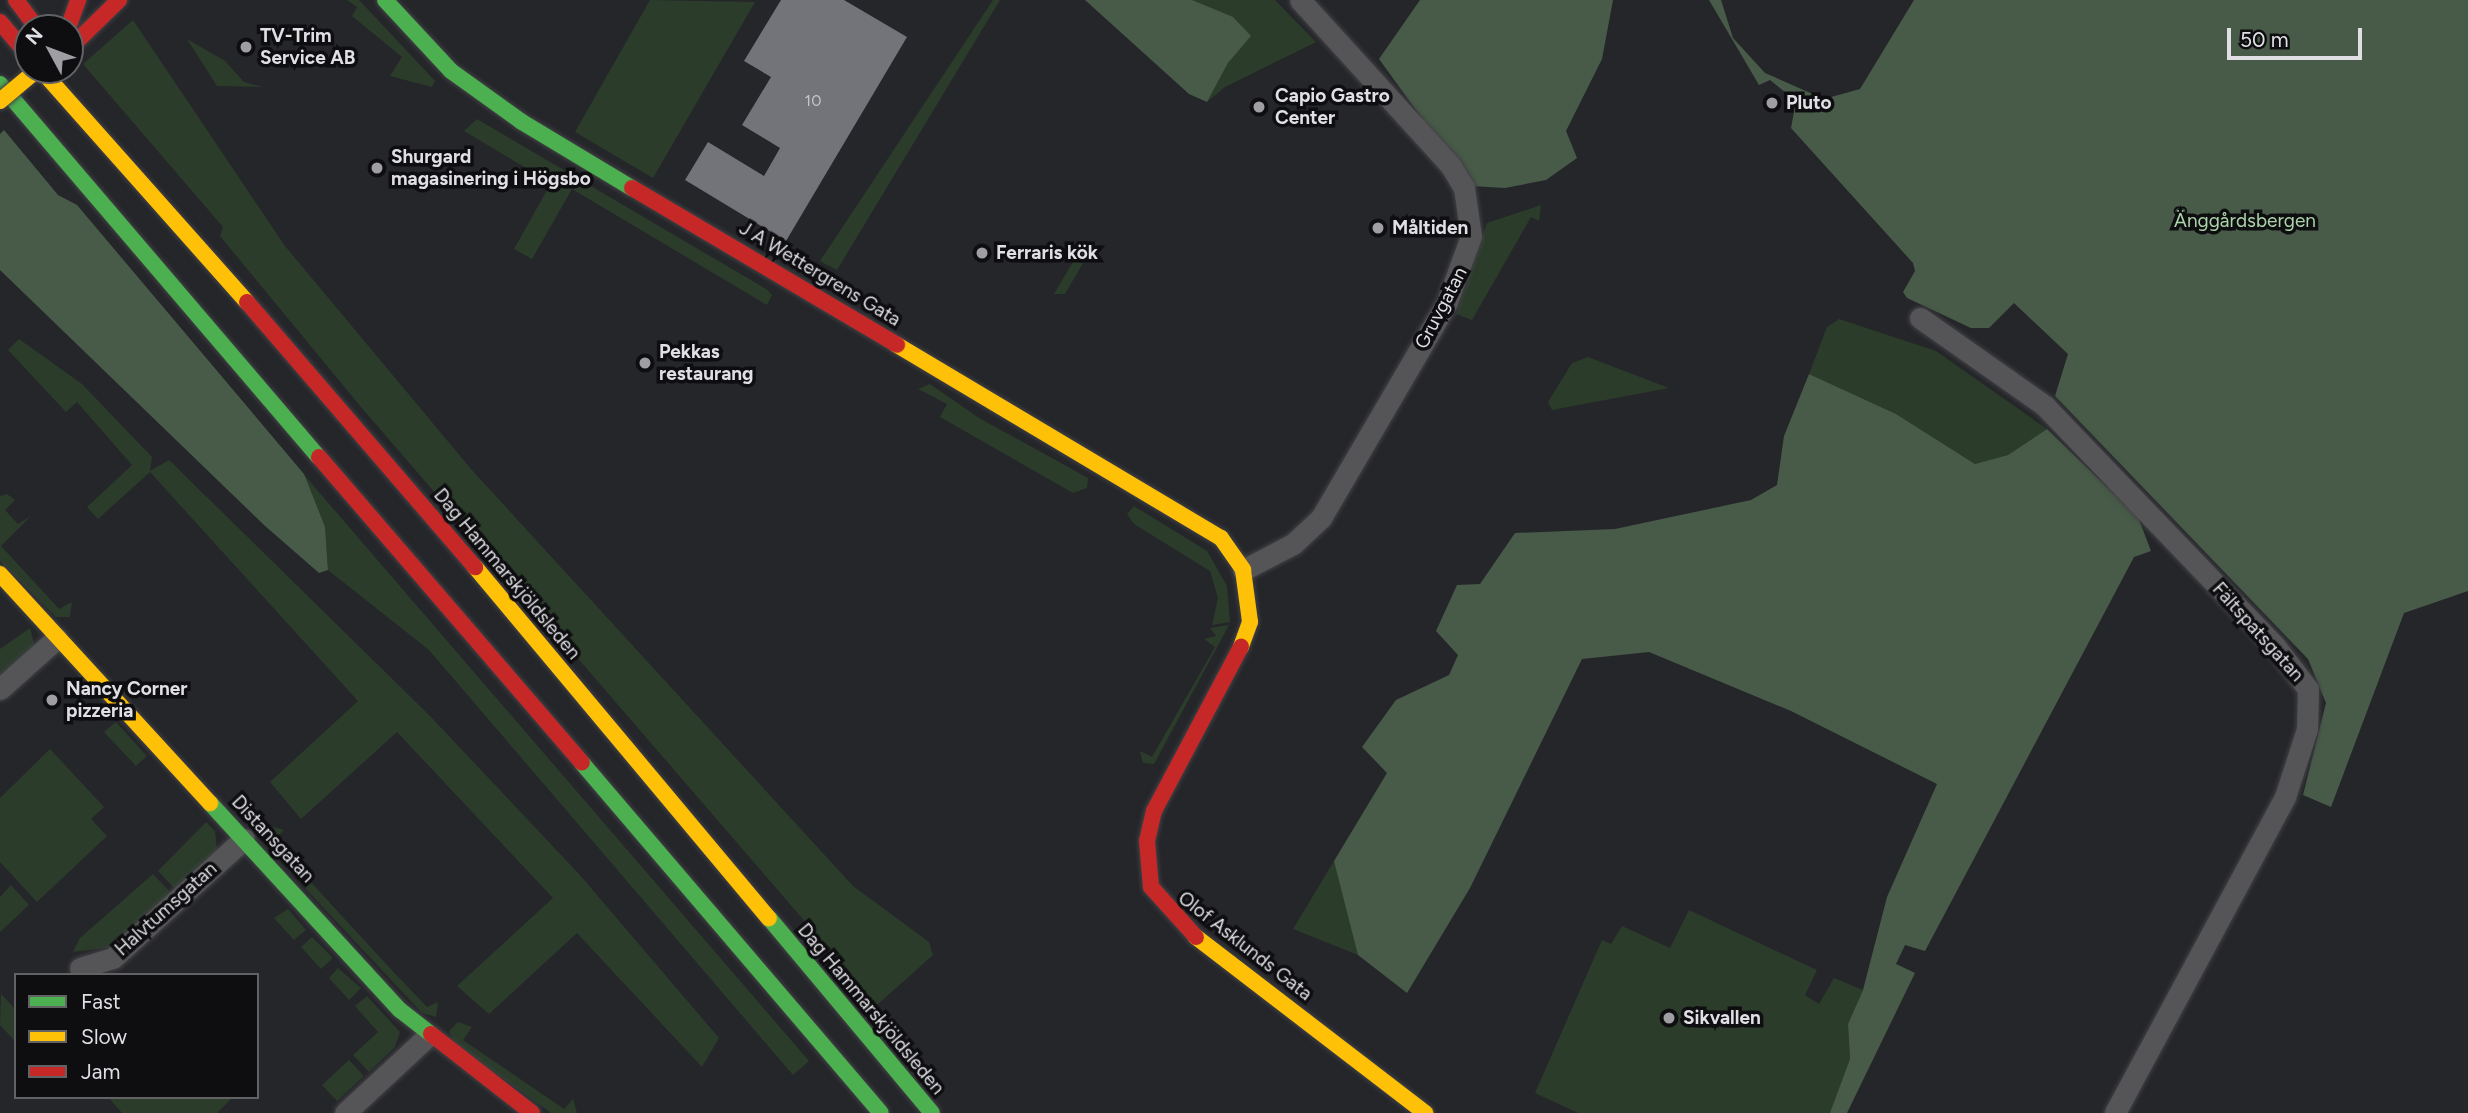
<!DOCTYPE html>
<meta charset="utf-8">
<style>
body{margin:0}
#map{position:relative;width:2468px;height:1113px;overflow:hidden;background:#25262a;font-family:Figtree,sans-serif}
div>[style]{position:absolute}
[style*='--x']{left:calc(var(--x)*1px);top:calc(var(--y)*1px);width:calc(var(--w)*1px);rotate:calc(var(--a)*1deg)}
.green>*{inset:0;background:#2b3c2b}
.forest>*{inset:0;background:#485b48}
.building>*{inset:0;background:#73737a}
.roads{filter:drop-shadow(0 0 2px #414145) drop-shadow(0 0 2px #414145)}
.street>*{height:21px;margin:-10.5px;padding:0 10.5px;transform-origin:10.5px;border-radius:10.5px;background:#555557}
.fast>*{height:16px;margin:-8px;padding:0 8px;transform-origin:8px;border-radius:8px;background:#4caf50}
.slow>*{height:16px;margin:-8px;padding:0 8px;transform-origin:8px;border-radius:8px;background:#ffc107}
.jam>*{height:16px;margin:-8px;padding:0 8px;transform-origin:8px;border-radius:8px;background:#c62828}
.bridges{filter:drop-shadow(0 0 2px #414145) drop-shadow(0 0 2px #414145)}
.slow-bridge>*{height:16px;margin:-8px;padding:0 8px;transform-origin:8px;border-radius:8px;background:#ffc107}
.dots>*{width:19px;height:19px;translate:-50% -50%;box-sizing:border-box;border:4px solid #0e0e11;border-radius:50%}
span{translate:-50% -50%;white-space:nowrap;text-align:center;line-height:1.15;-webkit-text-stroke:7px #0e0e11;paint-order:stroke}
.number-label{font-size:16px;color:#c4c4ca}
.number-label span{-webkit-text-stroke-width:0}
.poi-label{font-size:19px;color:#dfdfe4;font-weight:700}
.left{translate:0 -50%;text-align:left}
.park-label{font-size:19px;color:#acd4aa}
.street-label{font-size:19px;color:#dfdfe4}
.legend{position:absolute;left:14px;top:973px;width:245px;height:126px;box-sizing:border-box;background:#0e0e11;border:2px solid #626265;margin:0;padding:9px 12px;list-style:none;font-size:21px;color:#dfdfe4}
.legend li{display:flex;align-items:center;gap:14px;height:35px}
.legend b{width:35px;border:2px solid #626265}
.north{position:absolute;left:14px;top:14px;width:70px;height:70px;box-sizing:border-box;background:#0e0e11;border:2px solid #626265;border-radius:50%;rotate:311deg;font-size:19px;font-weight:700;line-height:28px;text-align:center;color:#dfdfe4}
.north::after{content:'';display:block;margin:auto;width:24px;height:32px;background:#9e9ea3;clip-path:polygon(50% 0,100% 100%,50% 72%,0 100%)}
.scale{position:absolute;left:2227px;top:28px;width:135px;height:32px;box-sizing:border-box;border:4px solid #dfdfe4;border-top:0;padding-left:9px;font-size:21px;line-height:24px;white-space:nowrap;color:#dfdfe4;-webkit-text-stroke:5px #0e0e11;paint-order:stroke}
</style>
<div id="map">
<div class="green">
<i style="clip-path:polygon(347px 0,359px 0,435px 81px,432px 87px,390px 76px,402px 57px,352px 16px,357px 7px)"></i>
<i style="clip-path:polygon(650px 0,755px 2px,653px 178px,575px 132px)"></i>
<i style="clip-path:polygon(993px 0,1000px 0,837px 270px,820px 261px)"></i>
<i style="clip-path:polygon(1192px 0,1275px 0,1316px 42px,1225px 87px,1207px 102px,1228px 63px,1251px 36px)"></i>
<i style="clip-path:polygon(133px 20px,285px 246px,471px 469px,853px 886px,929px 942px,933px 955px,877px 1005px,361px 407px,220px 236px,223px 227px,83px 64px)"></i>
<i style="clip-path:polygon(187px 39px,225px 61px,244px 82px,263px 87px,217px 86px)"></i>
<i style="clip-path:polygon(477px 119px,766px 289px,772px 295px,767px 305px,572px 189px,532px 259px,514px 249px,551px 183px,464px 131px)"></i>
<i style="clip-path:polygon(1541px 205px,1539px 221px,1531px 217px,1472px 320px,1456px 314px,1487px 223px)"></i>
<i style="clip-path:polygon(1080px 250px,1086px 258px,1065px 294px,1054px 294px)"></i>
<i style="clip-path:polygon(1839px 319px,1936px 351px,2047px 429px,2008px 455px,1975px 464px,1896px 414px,1809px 374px,1827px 327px)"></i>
<i style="clip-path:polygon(19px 339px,82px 384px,152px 457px,150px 471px,169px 460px,430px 716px,579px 874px,719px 1038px,702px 1067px,577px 933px,489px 1014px,457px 986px,553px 898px,397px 732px,301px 819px,270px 782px,358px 701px,150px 472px,98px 519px,87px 507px,132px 465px,77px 402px,66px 412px,8px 350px)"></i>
<i style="clip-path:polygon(1588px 357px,1669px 388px,1552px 410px,1548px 402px,1572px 363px)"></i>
<i style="clip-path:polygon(930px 384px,979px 418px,1088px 478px,1087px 488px,1073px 493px,940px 417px,947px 404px,918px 389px)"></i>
<i style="clip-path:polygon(262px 426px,809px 1061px,793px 1075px,429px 650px,328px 570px,325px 527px)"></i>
<i style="clip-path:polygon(7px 494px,15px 500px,5px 510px,18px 524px,31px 516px,1px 546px,59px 609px,72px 602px,70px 617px,56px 617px,0 561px,0 496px)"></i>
<i style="clip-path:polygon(1134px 506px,1207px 551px,1227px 586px,1230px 622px,1212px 625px,1218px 598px,1210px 571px,1134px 524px,1127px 514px)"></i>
<i style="clip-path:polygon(1229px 625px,1154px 764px,1143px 763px,1140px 751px,1152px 757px,1215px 647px,1204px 639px,1216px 636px,1210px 628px)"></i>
<i style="clip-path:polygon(30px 628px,35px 647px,0 679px,0 649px)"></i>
<i style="clip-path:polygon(116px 722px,147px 756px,136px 766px,104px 732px)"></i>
<i style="clip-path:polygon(50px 749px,104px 807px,91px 819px,107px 836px,37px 902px,0 862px,0 798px)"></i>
<i style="clip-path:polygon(206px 822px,215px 831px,217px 850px,176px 890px,158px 871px)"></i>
<i style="clip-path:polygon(271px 826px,284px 830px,273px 841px,387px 965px,427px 1007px,438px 1002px,436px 1017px,422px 1013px,261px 841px)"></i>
<i style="clip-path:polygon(1334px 861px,1347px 898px,1358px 955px,1293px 929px)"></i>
<i style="clip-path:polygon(153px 874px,171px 893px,114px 947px,73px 952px,80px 938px)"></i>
<i style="clip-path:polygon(11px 885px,29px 905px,0 932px,0 897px)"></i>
<i style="clip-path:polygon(288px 909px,306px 930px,294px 940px,274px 918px)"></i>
<i style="clip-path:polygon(1689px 910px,1817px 970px,1805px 995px,1819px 1004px,1834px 978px,1863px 990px,1848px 1024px,1850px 1059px,1836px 1113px,1578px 1113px,1535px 1093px,1602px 940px,1611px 944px,1622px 926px,1670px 948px)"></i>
<i style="clip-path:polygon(312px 937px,333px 958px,321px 969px,301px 947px)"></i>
<i style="clip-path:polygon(338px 968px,361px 988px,349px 1000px,329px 978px)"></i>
<i style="clip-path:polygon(1px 994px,16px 1010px,16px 1042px,0 1025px)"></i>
<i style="clip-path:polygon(367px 996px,400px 1032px,395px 1047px,369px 1072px,353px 1055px,378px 1032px,355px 1006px)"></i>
<i style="clip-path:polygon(458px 1022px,472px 1027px,463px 1040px,564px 1109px,573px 1099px,577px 1113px,551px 1113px,454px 1043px,449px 1031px)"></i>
<i style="clip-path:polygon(349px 1060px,364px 1076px,337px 1101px,322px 1085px)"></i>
<i style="clip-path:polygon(108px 1097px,233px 1097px,217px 1113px,122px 1113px)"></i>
</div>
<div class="forest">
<i style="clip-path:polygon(1085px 0,1192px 0,1233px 17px,1251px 36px,1228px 63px,1207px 102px,1189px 94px)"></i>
<i style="clip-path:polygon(1420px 0,1613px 0,1602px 59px,1566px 131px,1577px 158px,1546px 180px,1505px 188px,1471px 186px,1379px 59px)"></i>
<i style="clip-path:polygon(1709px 0,1721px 0,1733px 38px,1765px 73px,1824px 99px,1860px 89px,1914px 0,2468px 0,2468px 591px,2404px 613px,2331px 807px,2303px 795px,2326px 703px,2308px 659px,2055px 396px,2068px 354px,2014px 303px,1989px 328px,1971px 328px,1907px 298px,1903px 292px,1915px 271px,1913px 263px,1791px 128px,1796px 101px,1770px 80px,1759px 85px)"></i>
<i style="clip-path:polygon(4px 130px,58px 195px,77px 205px,304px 474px,325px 527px,328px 570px,319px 573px,264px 525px,0 270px,0 134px)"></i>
<i style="clip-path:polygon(1809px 374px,1896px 414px,1975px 464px,2008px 455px,2047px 429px,2138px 517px,2151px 551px,2134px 557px,1925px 951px,1905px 945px,1896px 964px,1915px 973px,1847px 1113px,1830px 1113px,1850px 1059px,1848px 1024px,1863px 990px,1887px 897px,1937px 784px,1791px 711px,1649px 652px,1582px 659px,1470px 888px,1407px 993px,1358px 955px,1334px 861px,1387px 773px,1362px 747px,1396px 700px,1449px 675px,1458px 655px,1436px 631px,1457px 585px,1480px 584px,1515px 533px,1615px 529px,1751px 500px,1777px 485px,1784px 436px)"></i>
</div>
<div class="building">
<i style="clip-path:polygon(781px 0,844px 0,907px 37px,786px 241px,685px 180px,708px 142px,764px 176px,780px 148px,742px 125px,771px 77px,744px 61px)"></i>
</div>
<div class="roads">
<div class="street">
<i style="--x:1920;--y:318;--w:153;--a:35.1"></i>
<i style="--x:2045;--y:406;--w:332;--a:46.2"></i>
<i style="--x:2275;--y:646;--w:54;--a:52.5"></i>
<i style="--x:2308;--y:689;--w:40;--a:91.4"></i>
<i style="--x:2307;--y:729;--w:71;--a:107.9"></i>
<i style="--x:2285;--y:797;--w:359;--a:118.3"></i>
<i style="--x:1243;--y:570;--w:56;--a:-27.5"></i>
<i style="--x:1293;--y:544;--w:38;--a:-43"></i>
<i style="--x:1321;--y:518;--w:250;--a:-59.7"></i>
<i style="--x:1447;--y:302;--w:70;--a:-70"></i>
<i style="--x:1471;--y:236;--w:49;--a:-98.3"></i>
<i style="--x:1464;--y:188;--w:26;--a:-121"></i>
<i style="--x:1451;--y:166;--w:224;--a:-132.3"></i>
<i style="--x:0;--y:689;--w:76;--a:-41.8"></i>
<i style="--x:80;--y:968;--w:34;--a:-17"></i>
<i style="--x:113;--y:958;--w:177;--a:-42.3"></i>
<i style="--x:345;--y:1113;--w:113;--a:-42.9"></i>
</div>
<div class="fast">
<i style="--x:385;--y:0;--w:97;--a:47.1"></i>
<i style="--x:451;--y:71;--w:87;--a:35.7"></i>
<i style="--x:522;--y:122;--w:128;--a:31"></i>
<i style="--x:0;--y:84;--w:491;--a:49.5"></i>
<i style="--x:582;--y:763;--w:460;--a:49.5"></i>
<i style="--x:210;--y:803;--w:281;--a:47.5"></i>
<i style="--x:400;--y:1010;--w:39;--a:38"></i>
<i style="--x:769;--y:918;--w:254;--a:50.1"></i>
</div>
<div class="slow">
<i style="--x:41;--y:70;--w:310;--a:48.4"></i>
<i style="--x:897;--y:345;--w:377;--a:30.8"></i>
<i style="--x:1221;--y:538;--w:39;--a:55"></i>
<i style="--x:1243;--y:570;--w:52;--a:82.3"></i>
<i style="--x:1250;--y:622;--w:27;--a:110"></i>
<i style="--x:475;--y:567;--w:458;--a:50.1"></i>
<i style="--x:0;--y:574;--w:311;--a:47.5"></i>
<i style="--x:1196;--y:937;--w:289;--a:37.5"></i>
</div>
<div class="jam">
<i style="--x:16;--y:0;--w:35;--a:53"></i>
<i style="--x:0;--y:22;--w:43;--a:49.7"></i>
<i style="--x:68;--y:28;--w:30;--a:-70"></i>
<i style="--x:70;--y:48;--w:69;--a:-44.4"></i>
<i style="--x:632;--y:188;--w:308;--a:30.6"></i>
<i style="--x:247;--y:302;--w:350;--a:49.3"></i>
<i style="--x:319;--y:457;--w:403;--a:49.3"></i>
<i style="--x:1196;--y:937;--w:67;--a:-132"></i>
<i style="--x:1151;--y:887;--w:46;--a:-95"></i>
<i style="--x:1147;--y:841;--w:31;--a:-77"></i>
<i style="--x:1154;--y:811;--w:186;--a:-62.1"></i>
<i style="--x:431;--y:1034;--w:128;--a:38"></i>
</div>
</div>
<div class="bridges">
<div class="slow-bridge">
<i style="--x:0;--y:101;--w:48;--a:-40"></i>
</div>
</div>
<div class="dots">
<i style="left:246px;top:47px;background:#9e9ea3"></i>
<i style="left:1772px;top:103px;background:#9e9ea3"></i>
<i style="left:1259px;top:107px;background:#9e9ea3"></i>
<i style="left:377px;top:168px;background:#9e9ea3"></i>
<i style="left:1378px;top:228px;background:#9e9ea3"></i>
<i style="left:982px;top:253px;background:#9e9ea3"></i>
<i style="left:645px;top:363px;background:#9e9ea3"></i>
<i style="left:52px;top:700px;background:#9e9ea3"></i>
<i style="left:1669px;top:1018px;background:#9e9ea3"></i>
</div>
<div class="number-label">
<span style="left:813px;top:101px">10</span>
</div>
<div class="poi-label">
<span class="left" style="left:260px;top:47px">TV-Trim<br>Service AB</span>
<span class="left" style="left:1275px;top:107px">Capio Gastro<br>Center</span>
<span class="left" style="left:1786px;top:103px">Pluto</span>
<span class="left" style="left:391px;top:168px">Shurgard<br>magasinering i Högsbo</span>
<span class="left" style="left:1392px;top:228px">Måltiden</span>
<span class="left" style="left:996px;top:253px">Ferraris kök</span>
<span class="left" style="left:659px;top:363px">Pekkas<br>restaurang</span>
<span class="left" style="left:66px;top:700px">Nancy Corner<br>pizzeria</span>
<span class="left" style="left:1683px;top:1018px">Sikvallen</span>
</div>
<div class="park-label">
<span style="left:2245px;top:221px">Änggårdsbergen</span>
</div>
<div class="street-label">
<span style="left:820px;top:274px;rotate:31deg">J A Wettergrens Gata</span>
<span style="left:1441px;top:308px;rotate:-62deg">Gruvgatan</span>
<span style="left:507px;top:574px;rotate:50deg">Dag Hammarskjöldsleden</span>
<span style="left:2258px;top:632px;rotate:48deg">Fältspatsgatan</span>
<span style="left:273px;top:839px;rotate:47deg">Distansgatan</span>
<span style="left:166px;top:909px;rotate:-42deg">Halvtumsgatan</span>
<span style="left:1245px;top:946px;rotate:38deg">Olof Asklunds Gata</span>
<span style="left:871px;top:1009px;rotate:50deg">Dag Hammarskjöldsleden</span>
</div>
<ul class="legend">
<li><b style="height:9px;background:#4caf50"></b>Fast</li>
<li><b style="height:9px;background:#ffc107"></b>Slow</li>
<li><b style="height:9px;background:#c62828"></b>Jam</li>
</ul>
<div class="north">N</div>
<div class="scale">50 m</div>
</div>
